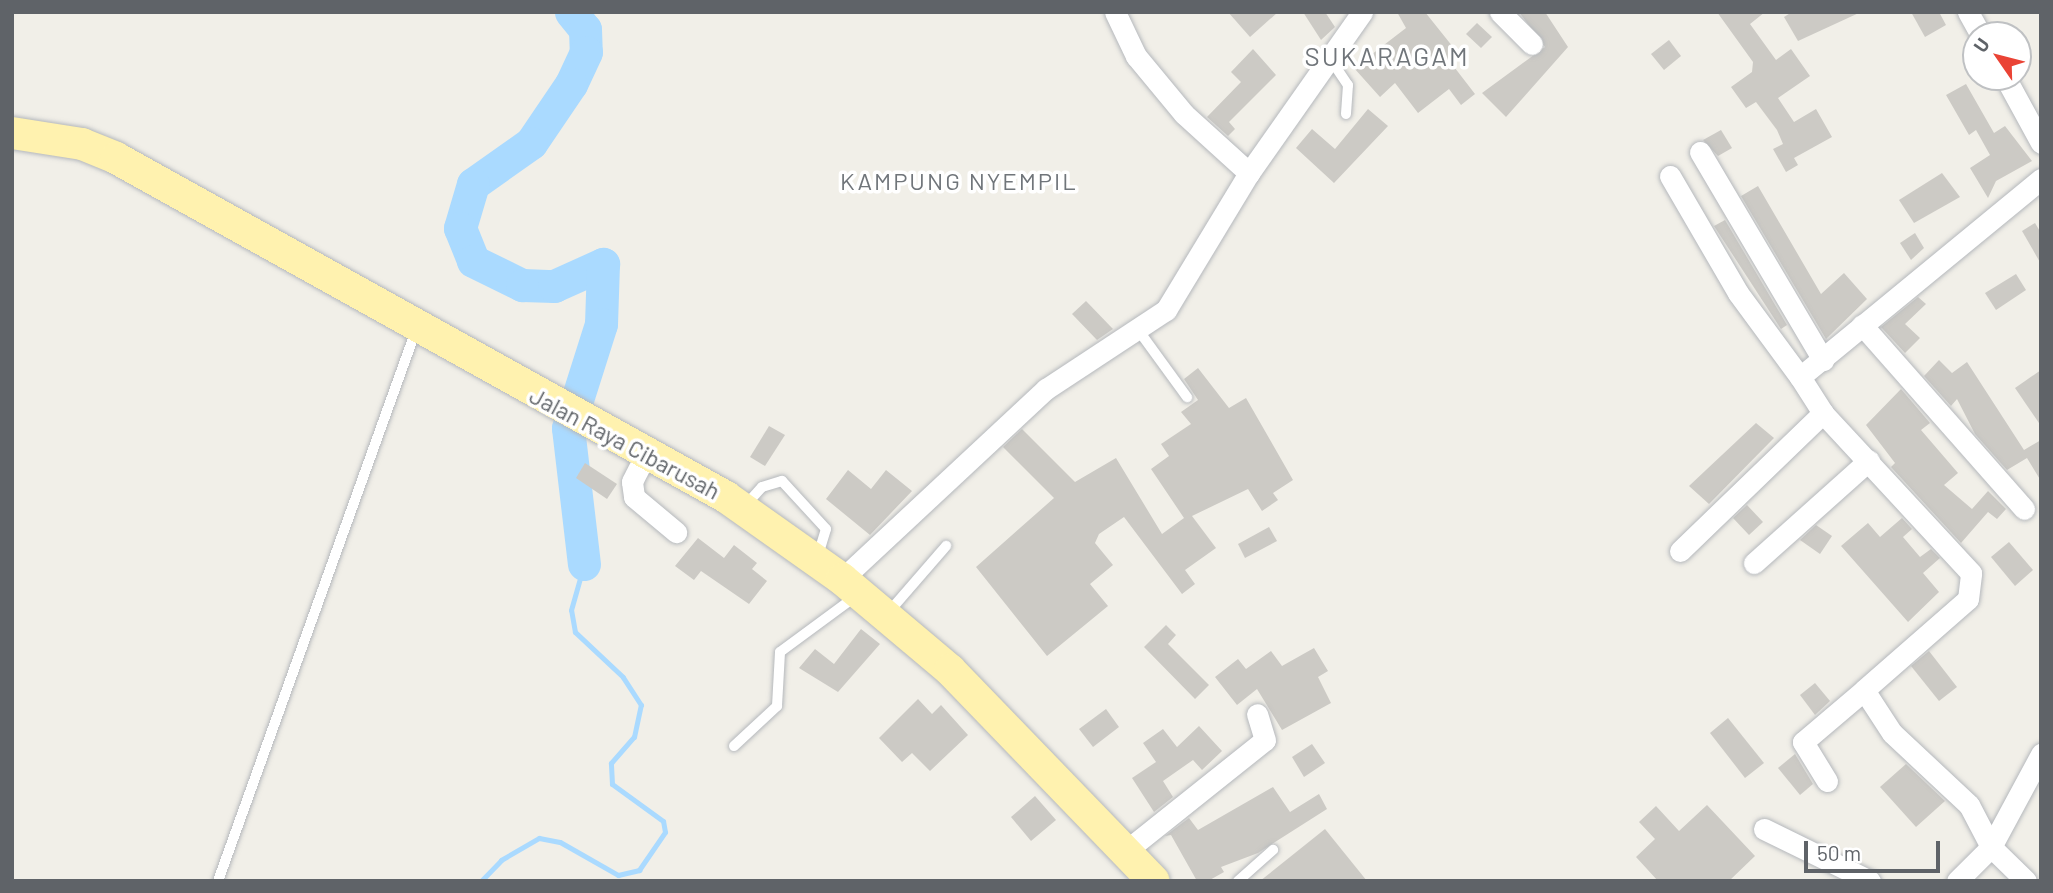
<!DOCTYPE html>
<style>
body{margin:0}
#map{position:relative;width:2053px;height:893px;overflow:hidden;background:#f1efe8;font-family:Barlow,sans-serif}
div>[style]{position:absolute}
[style*='--x']{left:calc(var(--x)*1px);top:calc(var(--y)*1px);width:calc(var(--w)*1px);rotate:calc(var(--a)*1deg)}
.stream>*{height:5px;margin:-2.5px;padding:0 2.5px;transform-origin:2.5px;border-radius:2.5px;background:#aadaff}
.river>*{height:33px;margin:-16.5px;padding:0 16.5px;transform-origin:16.5px;border-radius:16.5px;background:#aadaff}
.building>*{inset:0;background:#cccac5}
.roads{filter:drop-shadow(0 0 2px #b5b8bc) drop-shadow(0 0 2px #b5b8bc)}
.service>*{height:10px;margin:-5px;padding:0 5px;transform-origin:5px;border-radius:5px;background:#fff}
.minor>*{height:21px;margin:-10.5px;padding:0 10.5px;transform-origin:10.5px;border-radius:10.5px;background:#fff}
.primary>*{height:32px;margin:-16px;padding:0 16px;transform-origin:16px;border-radius:16px;background:#fff2af}
span{translate:-50% -50%;white-space:nowrap;text-align:center;line-height:1.15;-webkit-text-stroke:7px #fff;paint-order:stroke}
.street-label{font-size:23px;color:#5f6368}
.neighbourhood-label{font-size:24px;color:#70757a;letter-spacing:2px}
.quarter-label{font-size:26px;color:#70757a;letter-spacing:2px}
.frame{position:absolute;inset:0;border:14px solid #5f6368;pointer-events:none}
.north{position:absolute;left:1962px;top:21px;width:70px;height:70px;box-sizing:border-box;background:#fff;border:2px solid #bfc1c3;border-radius:50%;rotate:305deg;font-size:19px;font-weight:700;line-height:28px;text-align:center;color:#5f6368}
.north::after{content:'';display:block;margin:auto;width:24px;height:32px;background:#ea4335;clip-path:polygon(50% 0,100% 100%,50% 72%,0 100%)}
.scale{position:absolute;left:1804px;top:841px;width:136px;height:32px;box-sizing:border-box;border:4px solid #5f6368;border-top:0;padding-left:9px;font-size:21px;line-height:24px;white-space:nowrap;color:#5f6368;-webkit-text-stroke:5px #fff;paint-order:stroke}
</style>
<div id="map">
<div class="stream">
<i style="--x:320;--y:881;--w:11;--a:0"></i>
<i style="--x:481;--y:881;--w:29;--a:-46"></i>
<i style="--x:501;--y:860;--w:44;--a:-30.1"></i>
<i style="--x:539;--y:838;--w:21;--a:11"></i>
<i style="--x:560;--y:842;--w:67;--a:29.6"></i>
<i style="--x:618;--y:875;--w:22;--a:-13"></i>
<i style="--x:639;--y:870;--w:46;--a:-55.6"></i>
<i style="--x:665;--y:832;--w:11;--a:-100"></i>
<i style="--x:663;--y:821;--w:63;--a:-144"></i>
<i style="--x:612;--y:784;--w:21;--a:-93"></i>
<i style="--x:611;--y:763;--w:35;--a:-49"></i>
<i style="--x:634;--y:737;--w:33;--a:-78"></i>
<i style="--x:641;--y:705;--w:33;--a:-123"></i>
<i style="--x:623;--y:677;--w:66;--a:-136.8"></i>
<i style="--x:575;--y:632;--w:22;--a:-100"></i>
<i style="--x:571;--y:610;--w:48;--a:-74.2"></i>
</div>
<div class="river">
<i style="--x:571;--y:12;--w:22;--a:51"></i>
<i style="--x:585;--y:29;--w:23;--a:88"></i>
<i style="--x:586;--y:52;--w:35;--a:115"></i>
<i style="--x:571;--y:84;--w:71;--a:124.1"></i>
<i style="--x:531;--y:143;--w:71;--a:144.7"></i>
<i style="--x:473;--y:184;--w:46;--a:106.5"></i>
<i style="--x:460;--y:228;--w:35;--a:68"></i>
<i style="--x:473;--y:261;--w:55;--a:26.1"></i>
<i style="--x:522;--y:285;--w:32;--a:2"></i>
<i style="--x:554;--y:286;--w:54;--a:-24.2"></i>
<i style="--x:603;--y:264;--w:60;--a:91.9"></i>
<i style="--x:601;--y:324;--w:109;--a:107.6"></i>
<i style="--x:568;--y:428;--w:137;--a:83.3"></i>
</div>
<div class="building">
<i style="clip-path:polygon(1228px 12px,1278px 12px,1250px 37px)"></i>
<i style="clip-path:polygon(1303px 12px,1325px 12px,1335px 27px,1321px 40px)"></i>
<i style="clip-path:polygon(1397px 12px,1425px 12px,1457px 52px,1448px 59px,1475px 94px,1461px 105px,1449px 89px,1418px 113px,1395px 83px,1380px 97px,1354px 68px,1406px 28px)"></i>
<i style="clip-path:polygon(1519px 12px,1545px 12px,1568px 47px,1506px 117px,1482px 93px,1545px 47px)"></i>
<i style="clip-path:polygon(1717px 12px,1765px 12px,1750px 24px,1776px 60px,1791px 49px,1810px 76px,1778px 98px,1794px 122px,1816px 109px,1832px 137px,1794px 158px,1798px 165px,1786px 172px,1773px 149px,1783px 144px,1777px 130px,1756px 102px,1746px 108px,1731px 87px,1752px 72px,1753px 62px)"></i>
<i style="clip-path:polygon(1792px 12px,1861px 12px,1798px 41px,1784px 17px)"></i>
<i style="clip-path:polygon(1911px 12px,1939px 12px,1946px 25px,1925px 37px)"></i>
<i style="clip-path:polygon(1477px 23px,1492px 37px,1481px 48px,1466px 34px)"></i>
<i style="clip-path:polygon(1669px 40px,1681px 56px,1664px 70px,1651px 54px)"></i>
<i style="clip-path:polygon(1253px 49px,1276px 75px,1229px 122px,1235px 129px,1228px 136px,1207px 117px,1241px 82px,1231px 72px)"></i>
<i style="clip-path:polygon(1966px 84px,1994px 133px,2005px 126px,2032px 161px,1996px 181px,1988px 198px,1970px 168px,1990px 155px,1976px 130px,1969px 135px,1946px 95px)"></i>
<i style="clip-path:polygon(1368px 109px,1388px 126px,1334px 183px,1296px 148px,1312px 129px,1335px 149px)"></i>
<i style="clip-path:polygon(1721px 130px,1732px 148px,1718px 156px,1703px 140px)"></i>
<i style="clip-path:polygon(1942px 173px,1960px 197px,1914px 223px,1899px 200px)"></i>
<i style="clip-path:polygon(1758px 186px,1821px 294px,1844px 273px,1867px 299px,1826px 339px,1741px 196px)"></i>
<i style="clip-path:polygon(1725px 220px,1787px 325px,1781px 329px,1714px 226px)"></i>
<i style="clip-path:polygon(2035px 223px,2041px 233px,2041px 264px,2022px 231px)"></i>
<i style="clip-path:polygon(1915px 233px,1924px 248px,1911px 260px,1900px 243px)"></i>
<i style="clip-path:polygon(2016px 274px,2026px 290px,1996px 310px,1985px 293px)"></i>
<i style="clip-path:polygon(1918px 297px,1926px 304px,1905px 324px,1920px 338px,1905px 353px,1881px 327px)"></i>
<i style="clip-path:polygon(1086px 301px,1113px 329px,1097px 340px,1072px 314px)"></i>
<i style="clip-path:polygon(1939px 360px,1952px 373px,1967px 362px,2024px 450px,2041px 440px,2041px 481px,2027px 458px,2007px 470px,1975px 434px,1957px 399px,1951px 406px,1924px 376px)"></i>
<i style="clip-path:polygon(1198px 368px,1229px 408px,1246px 398px,1293px 480px,1273px 493px,1278px 500px,1262px 511px,1248px 489px,1192px 516px,1216px 548px,1185px 570px,1195px 584px,1182px 594px,1124px 517px,1099px 534px,1095px 543px,1113px 565px,1090px 584px,1108px 606px,1047px 656px,976px 567px,1054px 498px,1003px 447px,1022px 429px,1075px 482px,1116px 458px,1162px 534px,1184px 518px,1151px 469px,1169px 456px,1161px 444px,1191px 424px,1181px 412px,1198px 400px,1184px 379px)"></i>
<i style="clip-path:polygon(2041px 370px,2041px 426px,2015px 388px)"></i>
<i style="clip-path:polygon(1901px 389px,1930px 423px,1921px 430px,1958px 473px,1944px 485px,1972px 509px,1988px 491px,2006px 509px,1997px 519px,1988px 512px,1961px 543px,1891px 467px,1895px 463px,1866px 425px)"></i>
<i style="clip-path:polygon(1756px 423px,1774px 438px,1709px 504px,1689px 486px)"></i>
<i style="clip-path:polygon(769px 426px,785px 435px,765px 466px,750px 457px)"></i>
<i style="clip-path:polygon(585px 463px,617px 484px,607px 499px,576px 478px)"></i>
<i style="clip-path:polygon(848px 470px,871px 489px,886px 470px,912px 491px,870px 535px,826px 499px)"></i>
<i style="clip-path:polygon(1747px 505px,1763px 522px,1749px 535px,1733px 518px)"></i>
<i style="clip-path:polygon(1902px 518px,1912px 529px,1903px 537px,1920px 557px,1931px 549px,1940px 558px,1923px 573px,1939px 592px,1908px 622px,1841px 546px,1868px 523px,1880px 537px)"></i>
<i style="clip-path:polygon(1816px 525px,1832px 536px,1820px 554px,1800px 540px)"></i>
<i style="clip-path:polygon(1269px 527px,1277px 541px,1245px 558px,1238px 544px)"></i>
<i style="clip-path:polygon(698px 538px,724px 558px,734px 545px,757px 563px,752px 569px,767px 581px,749px 604px,701px 571px,694px 580px,675px 566px)"></i>
<i style="clip-path:polygon(2009px 542px,2033px 570px,2015px 586px,1991px 557px)"></i>
<i style="clip-path:polygon(1166px 625px,1176px 635px,1168px 644px,1209px 685px,1195px 699px,1144px 647px)"></i>
<i style="clip-path:polygon(861px 629px,880px 644px,838px 692px,799px 668px,815px 649px,834px 664px)"></i>
<i style="clip-path:polygon(1314px 648px,1328px 671px,1318px 677px,1331px 703px,1282px 730px,1257px 689px,1237px 705px,1215px 677px,1238px 659px,1246px 669px,1271px 651px,1282px 666px)"></i>
<i style="clip-path:polygon(1929px 651px,1957px 687px,1939px 701px,1911px 666px)"></i>
<i style="clip-path:polygon(1815px 683px,1830px 701px,1815px 715px,1800px 695px)"></i>
<i style="clip-path:polygon(918px 699px,932px 714px,941px 705px,968px 735px,930px 771px,912px 753px,902px 762px,879px 738px)"></i>
<i style="clip-path:polygon(1106px 709px,1119px 727px,1093px 747px,1079px 729px)"></i>
<i style="clip-path:polygon(1728px 718px,1764px 763px,1745px 778px,1710px 733px)"></i>
<i style="clip-path:polygon(1199px 726px,1222px 751px,1202px 770px,1193px 760px,1163px 781px,1173px 797px,1154px 812px,1132px 778px,1156px 762px,1143px 743px,1163px 729px,1177px 747px)"></i>
<i style="clip-path:polygon(1312px 744px,1325px 763px,1304px 777px,1292px 757px)"></i>
<i style="clip-path:polygon(1795px 754px,1813px 784px,1800px 795px,1778px 768px)"></i>
<i style="clip-path:polygon(1906px 764px,1945px 801px,1916px 827px,1880px 787px)"></i>
<i style="clip-path:polygon(1273px 787px,1290px 812px,1319px 794px,1327px 809px,1258px 853px,1221px 867px,1224px 872px,1208px 881px,1197px 881px,1171px 835px,1165px 836px,1189px 818px,1198px 830px)"></i>
<i style="clip-path:polygon(1035px 796px,1056px 820px,1031px 841px,1011px 817px)"></i>
<i style="clip-path:polygon(1707px 805px,1755px 856px,1729px 881px,1658px 881px,1636px 857px,1655px 839px,1639px 822px,1656px 806px,1679px 831px)"></i>
<i style="clip-path:polygon(1325px 829px,1367px 881px,1260px 881px)"></i>
</div>
<div class="roads">
<div class="service">
<i style="--x:1329;--y:57;--w:34;--a:56"></i>
<i style="--x:1348;--y:85;--w:29;--a:94"></i>
<i style="--x:1139;--y:331;--w:82;--a:54"></i>
<i style="--x:744;--y:507;--w:27;--a:-48"></i>
<i style="--x:762;--y:487;--w:21;--a:-17"></i>
<i style="--x:782;--y:481;--w:65;--a:47.5"></i>
<i style="--x:826;--y:529;--w:30;--a:107"></i>
<i style="--x:888;--y:613;--w:89;--a:-49.1"></i>
<i style="--x:734;--y:746;--w:59;--a:-42.9"></i>
<i style="--x:777;--y:706;--w:54;--a:-86.8"></i>
<i style="--x:780;--y:652;--w:94;--a:-36.4"></i>
<i style="--x:218;--y:881;--w:585;--a:-70.23"></i>
<i style="--x:1238;--y:881;--w:47;--a:-41.5"></i>
</div>
<div class="minor">
<i style="--x:1115;--y:12;--w:49;--a:64.5"></i>
<i style="--x:1136;--y:56;--w:75;--a:50.4"></i>
<i style="--x:1184;--y:114;--w:88;--a:42.2"></i>
<i style="--x:1500;--y:12;--w:45;--a:45"></i>
<i style="--x:1968;--y:12;--w:26;--a:61"></i>
<i style="--x:2005;--y:77;--w:75;--a:61.4"></i>
<i style="--x:1700;--y:152;--w:242;--a:59.4"></i>
<i style="--x:1670;--y:176;--w:135;--a:59.8"></i>
<i style="--x:1738;--y:293;--w:104;--a:53.6"></i>
<i style="--x:1862;--y:325;--w:245;--a:48.6"></i>
<i style="--x:646;--y:454;--w:31;--a:117"></i>
<i style="--x:632;--y:482;--w:15;--a:82"></i>
<i style="--x:634;--y:497;--w:55;--a:39.8"></i>
<i style="--x:1680;--y:551;--w:199;--a:-44"></i>
<i style="--x:1754;--y:563;--w:154;--a:-41.8"></i>
<i style="--x:842;--y:579;--w:279;--a:-43"></i>
<i style="--x:1046;--y:389;--w:144;--a:-33.4"></i>
<i style="--x:1166;--y:310;--w:160;--a:-58.8"></i>
<i style="--x:1249;--y:173;--w:197;--a:-54.9"></i>
<i style="--x:1827;--y:781;--w:46;--a:-121.6"></i>
<i style="--x:1803;--y:742;--w:80;--a:-40.4"></i>
<i style="--x:1764;--y:829;--w:118;--a:26.1"></i>
<i style="--x:1127;--y:850;--w:176;--a:-38.6"></i>
<i style="--x:1265;--y:740;--w:27;--a:-107"></i>
<i style="--x:1957;--y:881;--w:48;--a:-45"></i>
<i style="--x:1991;--y:847;--w:106;--a:-61.7"></i>
<i style="--x:2026;--y:881;--w:49;--a:-135.8"></i>
<i style="--x:1991;--y:847;--w:47;--a:-117.6"></i>
<i style="--x:1969;--y:805;--w:105;--a:-136.9"></i>
<i style="--x:1892;--y:733;--w:51;--a:-123.1"></i>
<i style="--x:1864;--y:690;--w:138;--a:-41.2"></i>
<i style="--x:1968;--y:599;--w:26;--a:-83"></i>
<i style="--x:1971;--y:573;--w:218;--a:-132.8"></i>
<i style="--x:1823;--y:413;--w:43;--a:-122.6"></i>
<i style="--x:1800;--y:377;--w:312;--a:-39.4"></i>
</div>
<div class="primary">
<i style="--x:12;--y:133;--w:71;--a:8.9"></i>
<i style="--x:82;--y:144;--w:37;--a:22"></i>
<i style="--x:116;--y:158;--w:698;--a:29.06"></i>
<i style="--x:726;--y:497;--w:142;--a:35.3"></i>
<i style="--x:842;--y:579;--w:141;--a:40.1"></i>
<i style="--x:950;--y:670;--w:293;--a:46"></i>
</div>
</div>
<div class="street-label">
<span style="left:625px;top:443px;rotate:28deg">Jalan Raya Cibarusah</span>
</div>
<div class="neighbourhood-label">
<span style="left:959px;top:181px">KAMPUNG NYEMPIL</span>
</div>
<div class="quarter-label">
<span style="left:1387px;top:56px">SUKARAGAM</span>
</div>
<div class="frame"></div>
<div class="north">U</div>
<div class="scale">50 m</div>
</div>
